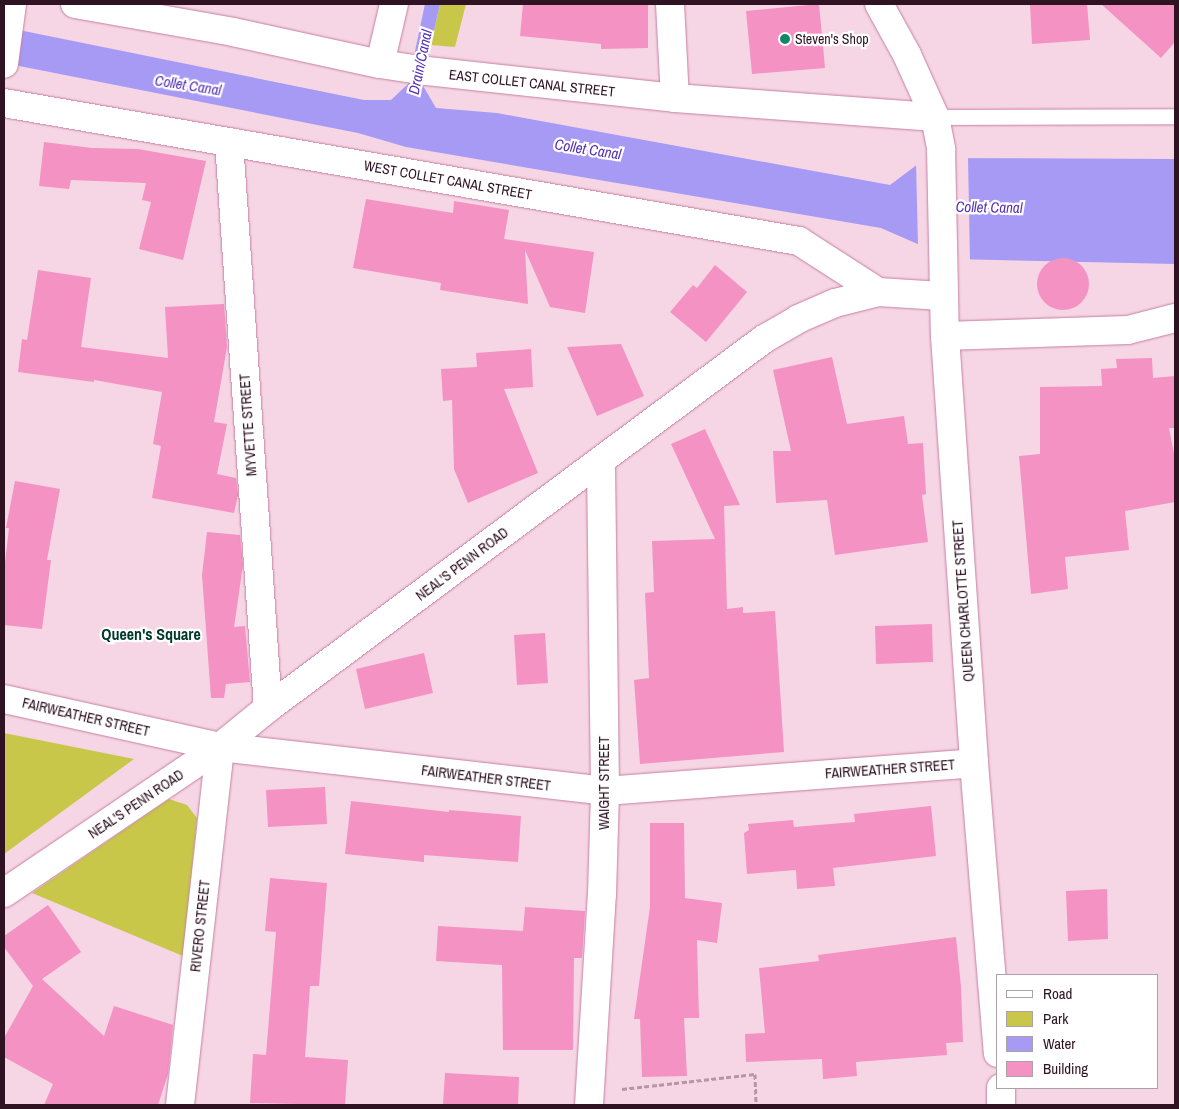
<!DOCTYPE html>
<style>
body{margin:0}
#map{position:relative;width:1179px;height:1109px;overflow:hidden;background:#f6d6e4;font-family:"Archivo Narrow",sans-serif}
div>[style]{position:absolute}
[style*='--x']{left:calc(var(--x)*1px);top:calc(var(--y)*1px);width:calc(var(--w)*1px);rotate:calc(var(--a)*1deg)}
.green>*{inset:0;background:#c8c749}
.water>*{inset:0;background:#a69af4}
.pier>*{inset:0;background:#f6d6e4}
.building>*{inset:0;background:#f392c3}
.round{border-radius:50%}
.path>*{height:3px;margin-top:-1.5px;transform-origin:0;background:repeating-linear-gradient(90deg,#b496a4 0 5px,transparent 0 7.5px)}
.roads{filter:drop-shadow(0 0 1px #c77ea2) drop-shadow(0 0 1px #c77ea2)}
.service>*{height:15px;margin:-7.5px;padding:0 7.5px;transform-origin:7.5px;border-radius:7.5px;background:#fff}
.minor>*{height:28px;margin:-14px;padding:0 14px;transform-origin:14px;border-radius:14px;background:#fff}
.tertiary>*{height:28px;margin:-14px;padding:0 14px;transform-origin:14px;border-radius:14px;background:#fff}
.secondary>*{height:28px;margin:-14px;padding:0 14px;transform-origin:14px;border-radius:14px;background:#fff}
.dots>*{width:14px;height:14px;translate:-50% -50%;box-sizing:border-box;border:2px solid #fff;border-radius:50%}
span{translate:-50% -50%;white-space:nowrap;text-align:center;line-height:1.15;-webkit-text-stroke:4.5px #fff;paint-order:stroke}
.poi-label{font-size:14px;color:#2f1322}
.left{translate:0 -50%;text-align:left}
.street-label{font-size:14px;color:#2f1322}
.water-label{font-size:15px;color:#5732b4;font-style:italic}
.quarter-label{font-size:16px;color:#013829;font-weight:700}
.frame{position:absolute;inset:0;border:5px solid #2f1322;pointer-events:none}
.legend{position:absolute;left:996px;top:974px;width:162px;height:115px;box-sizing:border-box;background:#fff;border:1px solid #aca1a7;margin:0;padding:6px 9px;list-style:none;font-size:15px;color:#2f1322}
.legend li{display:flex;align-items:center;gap:10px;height:25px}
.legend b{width:25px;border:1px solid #aca1a7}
</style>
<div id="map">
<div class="green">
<i style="clip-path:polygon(440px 4px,466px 4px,455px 47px,431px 45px)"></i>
<i style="clip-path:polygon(4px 733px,134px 759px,4px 854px)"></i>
<i style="clip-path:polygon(169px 799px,187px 805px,197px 818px,183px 956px,32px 893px)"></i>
</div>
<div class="water">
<i style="clip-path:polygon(425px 4px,440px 4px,422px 84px,436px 108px,497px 113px,890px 185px,926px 158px,1175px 159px,1175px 264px,952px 259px,881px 228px,406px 147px,358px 133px,4px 63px,4px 27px,364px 100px,391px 100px,408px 84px)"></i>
</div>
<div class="pier">
<i style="clip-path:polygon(926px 155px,968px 156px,970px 262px,952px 261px,918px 246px,916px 162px)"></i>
</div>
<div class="building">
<i style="clip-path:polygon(523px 4px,648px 4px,648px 48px,601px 49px,601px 44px,520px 36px)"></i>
<i style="clip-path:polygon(819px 4px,825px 68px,752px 74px,746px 11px)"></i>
<i style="clip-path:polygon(1030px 4px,1087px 4px,1090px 40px,1032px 44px)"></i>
<i style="clip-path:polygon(1101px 4px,1175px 4px,1175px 42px,1161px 58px)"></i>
<i style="clip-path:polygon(44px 142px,92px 148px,138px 149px,206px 161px,183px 260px,139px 249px,151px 202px,142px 200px,146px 183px,71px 180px,69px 189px,39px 186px)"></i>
<i style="clip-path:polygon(366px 199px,453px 213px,454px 201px,509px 210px,504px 239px,594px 252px,585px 313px,550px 307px,525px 250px,528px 304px,440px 290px,441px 283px,353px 268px)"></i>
<i class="round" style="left:1037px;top:258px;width:52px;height:52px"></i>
<i style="clip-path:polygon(715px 265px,747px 292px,706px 342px,670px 312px,693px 285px,697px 288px)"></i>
<i style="clip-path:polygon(38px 270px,91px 278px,81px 347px,168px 358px,165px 307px,224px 304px,227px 347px,214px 422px,227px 424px,217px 474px,236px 478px,238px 495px,234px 513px,152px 498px,161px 446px,153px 444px,162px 392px,94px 380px,94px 382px,18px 372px,22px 339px,27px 340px)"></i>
<i style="clip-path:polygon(621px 344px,644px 396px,597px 416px,567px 347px)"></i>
<i style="clip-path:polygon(531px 349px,533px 387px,504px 389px,538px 473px,468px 503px,454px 469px,452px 400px,443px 401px,441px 369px,477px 367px,476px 353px)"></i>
<i style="clip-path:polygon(832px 357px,847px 424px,904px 416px,908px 444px,923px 443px,926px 494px,922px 495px,928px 542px,835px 555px,827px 500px,776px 503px,773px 451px,791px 451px,773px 370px)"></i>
<i style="clip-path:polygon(1152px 358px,1153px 378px,1175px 376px,1175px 428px,1169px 428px,1175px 459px,1175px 502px,1125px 511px,1129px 550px,1065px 557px,1068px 589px,1031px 594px,1019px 456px,1040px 454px,1040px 387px,1102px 386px,1101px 369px,1117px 368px,1116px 359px)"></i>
<i style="clip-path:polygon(705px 429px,740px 505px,724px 506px,727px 609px,743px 607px,743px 613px,775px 611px,784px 752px,640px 764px,634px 680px,649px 678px,645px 593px,654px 592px,652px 541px,715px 539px,671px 444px)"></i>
<i style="clip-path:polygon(15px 481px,60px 489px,47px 560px,51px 560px,42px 629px,4px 625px,4px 571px,9px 528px,6px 528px)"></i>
<i style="clip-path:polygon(207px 532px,240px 535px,243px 565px,234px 627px,245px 626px,250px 682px,226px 684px,224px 698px,211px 698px,202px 575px)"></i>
<i style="clip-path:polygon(932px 624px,933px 662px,876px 664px,875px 626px)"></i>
<i style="clip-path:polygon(545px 633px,548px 683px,517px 685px,514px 635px)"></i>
<i style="clip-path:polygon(424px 653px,433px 693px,365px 709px,356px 669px)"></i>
<i style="clip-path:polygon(325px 787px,327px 824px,268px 827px,266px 790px)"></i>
<i style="clip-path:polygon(351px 801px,449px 812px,449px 810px,521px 816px,518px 862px,424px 855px,424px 862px,345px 854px)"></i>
<i style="clip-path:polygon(931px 806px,936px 856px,833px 868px,835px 886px,797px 889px,796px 870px,747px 874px,744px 833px,749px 830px,748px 824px,793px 820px,794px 827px,855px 822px,854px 814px)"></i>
<i style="clip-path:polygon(650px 823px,684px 823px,685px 898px,722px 903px,717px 943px,697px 940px,699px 1018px,684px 1018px,687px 1076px,642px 1077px,640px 1019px,634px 1019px,650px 907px)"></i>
<i style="clip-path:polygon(270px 878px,327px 883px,319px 986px,310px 986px,305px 1057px,348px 1060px,345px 1105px,250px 1103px,253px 1054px,266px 1055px,276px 932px,265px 931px)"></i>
<i style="clip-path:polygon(1107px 889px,1108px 939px,1068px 941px,1066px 891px)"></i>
<i style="clip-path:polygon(48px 905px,81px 952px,42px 979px,104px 1036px,114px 1006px,173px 1025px,168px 1074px,158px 1105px,44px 1105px,53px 1084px,4px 1057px,4px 1038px,33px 986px,4px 947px,4px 936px)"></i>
<i style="clip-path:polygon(525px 907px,585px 911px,582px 958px,574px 958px,573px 1050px,503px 1050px,502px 965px,436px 961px,438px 926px,523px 931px)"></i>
<i style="clip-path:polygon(956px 937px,961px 987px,963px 1042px,946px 1043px,947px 1055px,856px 1062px,857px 1076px,823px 1079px,822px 1059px,746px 1062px,745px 1034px,765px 1033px,759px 968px,819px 961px,818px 955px)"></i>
<i style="clip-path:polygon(445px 1073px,519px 1077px,518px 1105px,443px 1105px)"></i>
</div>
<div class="path">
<i style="--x:622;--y:1089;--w:134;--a:-6.4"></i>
<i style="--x:755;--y:1074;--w:31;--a:88"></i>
</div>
<div class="roads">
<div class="service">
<i style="--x:935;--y:117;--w:240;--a:-0.2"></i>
</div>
<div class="minor">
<i style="--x:670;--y:4;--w:94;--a:87"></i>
<i style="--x:4;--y:64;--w:61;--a:-82.4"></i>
<i style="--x:380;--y:64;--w:62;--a:-76.9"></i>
<i style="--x:4;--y:103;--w:807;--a:9.85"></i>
<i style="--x:799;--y:241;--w:94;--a:32.8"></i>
<i style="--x:229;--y:142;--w:567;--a:86.06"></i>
<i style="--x:945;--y:336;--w:183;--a:-1.9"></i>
<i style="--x:1128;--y:330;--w:49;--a:-14.3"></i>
<i style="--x:180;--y:1105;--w:360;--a:-83.6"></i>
<i style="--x:589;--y:1105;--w:211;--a:-86.5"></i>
<i style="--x:602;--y:894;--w:103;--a:-88.3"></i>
<i style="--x:605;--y:791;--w:330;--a:-90.7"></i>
</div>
<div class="tertiary">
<i style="--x:75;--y:4;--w:160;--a:10"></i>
<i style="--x:233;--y:32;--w:150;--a:12.3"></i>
<i style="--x:380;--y:64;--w:48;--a:8.5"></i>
<i style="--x:427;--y:71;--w:249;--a:6.2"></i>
<i style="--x:675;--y:98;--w:261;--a:4.2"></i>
<i style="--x:4;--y:699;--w:221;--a:12.5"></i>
<i style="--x:220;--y:747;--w:388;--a:6.5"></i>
<i style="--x:605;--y:791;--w:370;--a:-4.3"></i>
<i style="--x:4;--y:893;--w:261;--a:-34.1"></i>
<i style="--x:220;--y:747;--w:62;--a:-39.1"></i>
<i style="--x:268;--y:708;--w:618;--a:-36.65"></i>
<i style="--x:764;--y:339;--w:39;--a:-30"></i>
<i style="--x:798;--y:319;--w:40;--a:-23.4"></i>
<i style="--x:835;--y:303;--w:44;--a:-14.3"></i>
<i style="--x:878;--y:292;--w:64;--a:3.6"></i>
</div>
<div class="secondary">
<i style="--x:879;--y:4;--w:58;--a:61.2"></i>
<i style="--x:907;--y:55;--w:68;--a:65.7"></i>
<i style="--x:935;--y:117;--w:33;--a:79"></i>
<i style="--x:941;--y:149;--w:187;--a:88.8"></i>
<i style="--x:945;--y:336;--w:428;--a:86.1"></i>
<i style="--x:974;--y:763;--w:291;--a:85.3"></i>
<i style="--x:1001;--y:1088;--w:17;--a:90"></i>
</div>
</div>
<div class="dots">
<i style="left:785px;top:39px;background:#128869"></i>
</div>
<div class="poi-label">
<span class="left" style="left:795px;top:39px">Steven's Shop</span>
</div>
<div class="street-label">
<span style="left:532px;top:83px;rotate:6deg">EAST COLLET CANAL STREET</span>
<span style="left:448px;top:180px;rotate:10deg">WEST COLLET CANAL STREET</span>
<span style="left:248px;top:425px;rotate:-94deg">MYVETTE STREET</span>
<span style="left:462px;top:564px;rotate:-37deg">NEAL'S PENN ROAD</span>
<span style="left:963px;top:601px;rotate:-94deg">QUEEN CHARLOTTE STREET</span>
<span style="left:86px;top:717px;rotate:13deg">FAIRWEATHER STREET</span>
<span style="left:890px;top:769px;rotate:-4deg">FAIRWEATHER STREET</span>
<span style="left:486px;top:778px;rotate:7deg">FAIRWEATHER STREET</span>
<span style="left:604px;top:783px;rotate:-90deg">WAIGHT STREET</span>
<span style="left:136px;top:804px;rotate:-34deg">NEAL'S PENN ROAD</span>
<span style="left:200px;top:926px;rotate:-84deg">RIVERO STREET</span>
</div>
<div class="water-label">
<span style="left:420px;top:62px;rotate:-78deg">Drain/Canal</span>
<span style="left:188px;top:85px;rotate:9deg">Collet Canal</span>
<span style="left:588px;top:149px;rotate:9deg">Collet Canal</span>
<span style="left:989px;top:207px;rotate:1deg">Collet Canal</span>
</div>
<div class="quarter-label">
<span style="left:151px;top:634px">Queen's Square</span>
</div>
<div class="frame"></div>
<ul class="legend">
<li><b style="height:6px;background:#fff"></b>Road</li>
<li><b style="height:14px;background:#c8c749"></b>Park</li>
<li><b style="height:14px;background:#a69af4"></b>Water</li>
<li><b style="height:14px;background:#f392c3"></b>Building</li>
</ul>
</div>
